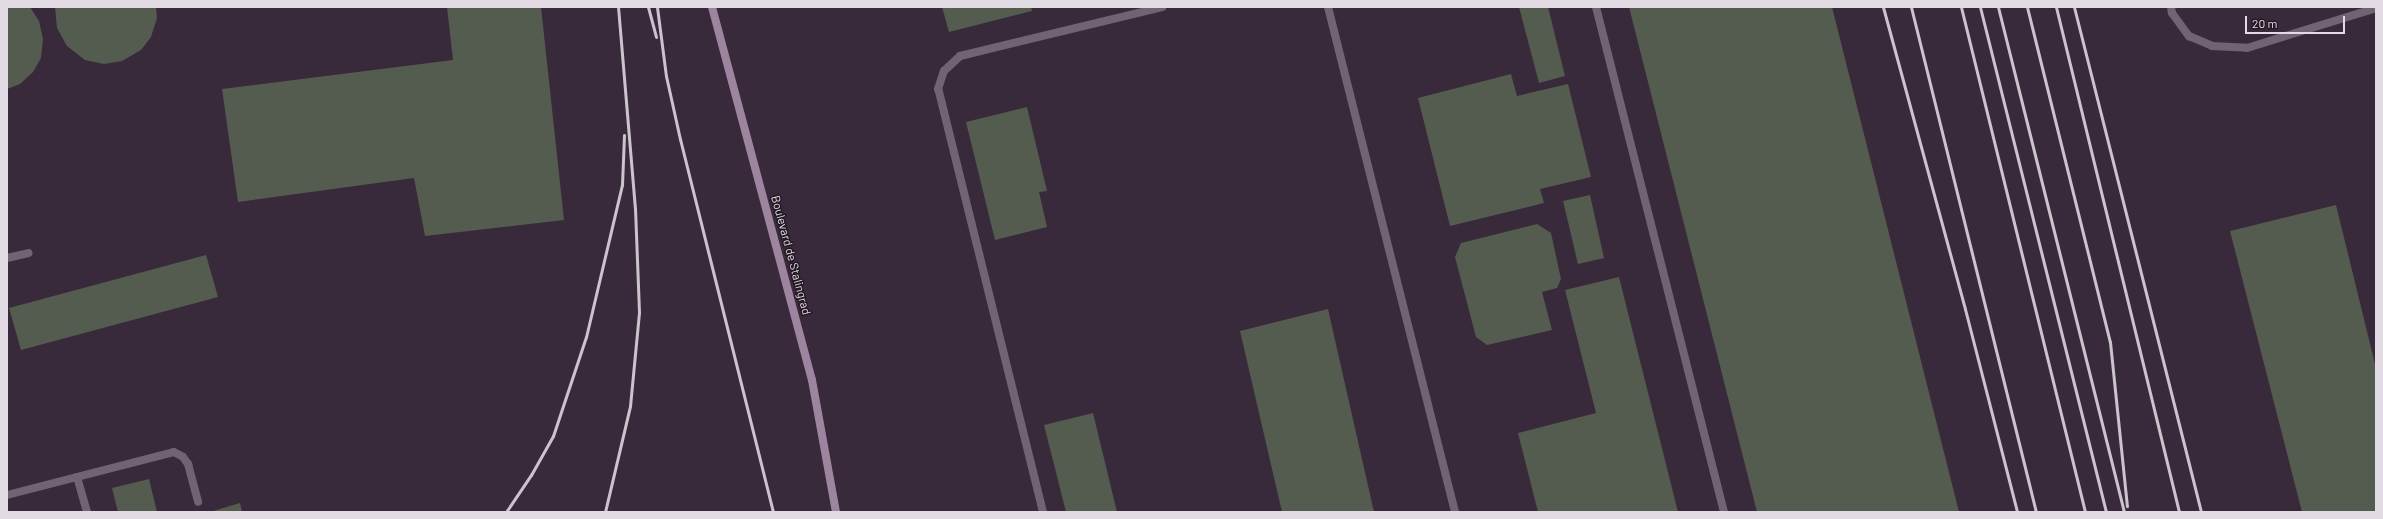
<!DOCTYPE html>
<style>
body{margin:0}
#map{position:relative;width:2383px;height:519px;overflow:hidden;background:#2d222e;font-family:Barlow,sans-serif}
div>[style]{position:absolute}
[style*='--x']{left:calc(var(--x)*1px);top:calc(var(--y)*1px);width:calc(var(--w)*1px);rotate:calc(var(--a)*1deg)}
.built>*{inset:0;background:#392a3b}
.building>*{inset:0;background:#535c4e}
.service>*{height:8px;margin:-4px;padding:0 4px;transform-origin:4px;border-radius:4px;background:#726374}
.secondary>*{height:8px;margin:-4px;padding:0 4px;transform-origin:4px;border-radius:4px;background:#9d85a0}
.rail>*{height:3px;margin:-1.5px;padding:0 1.5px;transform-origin:1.5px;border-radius:1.5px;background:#cbc4cc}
span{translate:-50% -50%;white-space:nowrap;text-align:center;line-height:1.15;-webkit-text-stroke:3px #231924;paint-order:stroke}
.street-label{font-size:12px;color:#e2dbe3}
.frame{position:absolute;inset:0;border:8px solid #e2dbe3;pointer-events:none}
.scale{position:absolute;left:2245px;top:16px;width:100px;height:18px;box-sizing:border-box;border:2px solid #e2dbe3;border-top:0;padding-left:5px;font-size:12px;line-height:14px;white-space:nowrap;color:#e2dbe3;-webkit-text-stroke:3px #231924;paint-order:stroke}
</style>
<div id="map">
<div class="built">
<i style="clip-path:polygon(7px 7px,2376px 7px,2376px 512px,7px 512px)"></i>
</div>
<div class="building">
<i style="clip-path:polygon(7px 7px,30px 7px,39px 21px,43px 39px,41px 58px,33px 72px,20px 84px,7px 89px)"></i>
<i style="clip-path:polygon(55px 7px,156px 7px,157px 18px,151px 37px,141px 50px,122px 61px,104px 64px,85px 60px,67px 46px,57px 28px)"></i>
<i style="clip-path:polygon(447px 7px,541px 7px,564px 220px,425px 236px,414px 178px,238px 202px,222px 89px,453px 60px)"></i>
<i style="clip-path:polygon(942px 7px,1031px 7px,1032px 11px,949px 32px)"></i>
<i style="clip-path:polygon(1519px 7px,1548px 7px,1565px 76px,1539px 83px)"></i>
<i style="clip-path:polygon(1629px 7px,1832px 7px,1959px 512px,1757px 512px)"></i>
<i style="clip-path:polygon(1511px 74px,1517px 96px,1568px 84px,1591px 177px,1540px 189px,1544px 203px,1450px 226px,1418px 98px)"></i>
<i style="clip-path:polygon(1027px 107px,1047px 191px,1039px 192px,1047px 227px,995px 240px,966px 122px)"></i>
<i style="clip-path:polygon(1590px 195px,1604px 258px,1578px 264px,1563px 201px)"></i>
<i style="clip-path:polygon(2336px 205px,2376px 368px,2376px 512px,2302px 512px,2230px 231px)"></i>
<i style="clip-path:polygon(1537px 224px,1551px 233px,1561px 279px,1557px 288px,1542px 292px,1552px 330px,1487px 345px,1476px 337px,1455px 257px,1461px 243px)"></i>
<i style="clip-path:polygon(206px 255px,218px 297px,21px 350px,9px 308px)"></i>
<i style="clip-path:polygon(1619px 277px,1678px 512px,1538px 512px,1518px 433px,1596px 413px,1565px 290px)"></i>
<i style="clip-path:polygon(1328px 309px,1374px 512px,1282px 512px,1240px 331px)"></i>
<i style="clip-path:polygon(1093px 413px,1117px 512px,1066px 512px,1044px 425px)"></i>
<i style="clip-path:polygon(149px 479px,157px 512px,118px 512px,112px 488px)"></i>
<i style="clip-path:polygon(240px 503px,242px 512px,210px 512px)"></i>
</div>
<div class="service">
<i style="--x:1328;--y:7;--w:521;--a:75.88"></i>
<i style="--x:1596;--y:7;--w:521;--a:75.78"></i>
<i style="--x:2171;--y:7;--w:6;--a:81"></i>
<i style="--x:2172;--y:13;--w:29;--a:54"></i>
<i style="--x:2189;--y:36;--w:25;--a:23"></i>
<i style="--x:2212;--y:46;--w:35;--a:3"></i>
<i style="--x:2247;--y:48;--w:135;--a:-17.2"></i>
<i style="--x:7;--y:258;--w:22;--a:-13"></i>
<i style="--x:77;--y:477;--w:36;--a:74"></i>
<i style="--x:7;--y:495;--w:172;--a:-14.4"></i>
<i style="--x:174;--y:452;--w:10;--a:29"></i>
<i style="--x:183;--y:457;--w:9;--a:54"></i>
<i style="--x:188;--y:464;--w:39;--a:75"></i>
<i style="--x:1043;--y:512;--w:436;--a:-103.9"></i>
<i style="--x:938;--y:89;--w:19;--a:-72"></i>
<i style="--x:944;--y:71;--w:22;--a:-43"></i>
<i style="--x:960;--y:56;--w:208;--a:-13.6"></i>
</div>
<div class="secondary">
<i style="--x:712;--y:7;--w:386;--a:75"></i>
<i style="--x:812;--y:380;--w:134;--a:79.7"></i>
</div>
<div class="rail">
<i style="--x:648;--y:7;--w:31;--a:75"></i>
<i style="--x:657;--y:7;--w:70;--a:82.6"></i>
<i style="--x:666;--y:76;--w:65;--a:77.5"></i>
<i style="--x:680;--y:139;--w:384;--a:76"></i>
<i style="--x:1883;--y:7;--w:313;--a:74.8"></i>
<i style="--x:1965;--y:309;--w:210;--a:75.6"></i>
<i style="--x:1911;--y:7;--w:520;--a:76.1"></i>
<i style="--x:1961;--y:7;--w:520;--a:76.2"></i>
<i style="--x:1980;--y:7;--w:520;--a:75.99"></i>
<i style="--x:1998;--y:7;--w:520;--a:75.99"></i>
<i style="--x:2027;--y:7;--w:345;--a:76.1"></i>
<i style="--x:2110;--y:342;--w:165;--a:84.1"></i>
<i style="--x:2056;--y:7;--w:520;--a:76.31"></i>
<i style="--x:2074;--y:7;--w:521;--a:75.88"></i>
<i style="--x:506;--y:512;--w:45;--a:-56"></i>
<i style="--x:531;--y:475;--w:45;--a:-60.6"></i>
<i style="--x:553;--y:436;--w:104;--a:-71.6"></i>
<i style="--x:586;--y:337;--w:156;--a:-76.7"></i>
<i style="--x:622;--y:185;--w:50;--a:-87.7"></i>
<i style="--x:605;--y:512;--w:109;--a:-76.7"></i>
<i style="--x:630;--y:406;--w:94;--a:-84.5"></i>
<i style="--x:639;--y:312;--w:103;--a:-92.2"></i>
<i style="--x:635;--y:209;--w:203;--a:-94.8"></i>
</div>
<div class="street-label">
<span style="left:791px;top:255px;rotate:75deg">Boulevard de Stalingrad</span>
</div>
<div class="frame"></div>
<div class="scale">20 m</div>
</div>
